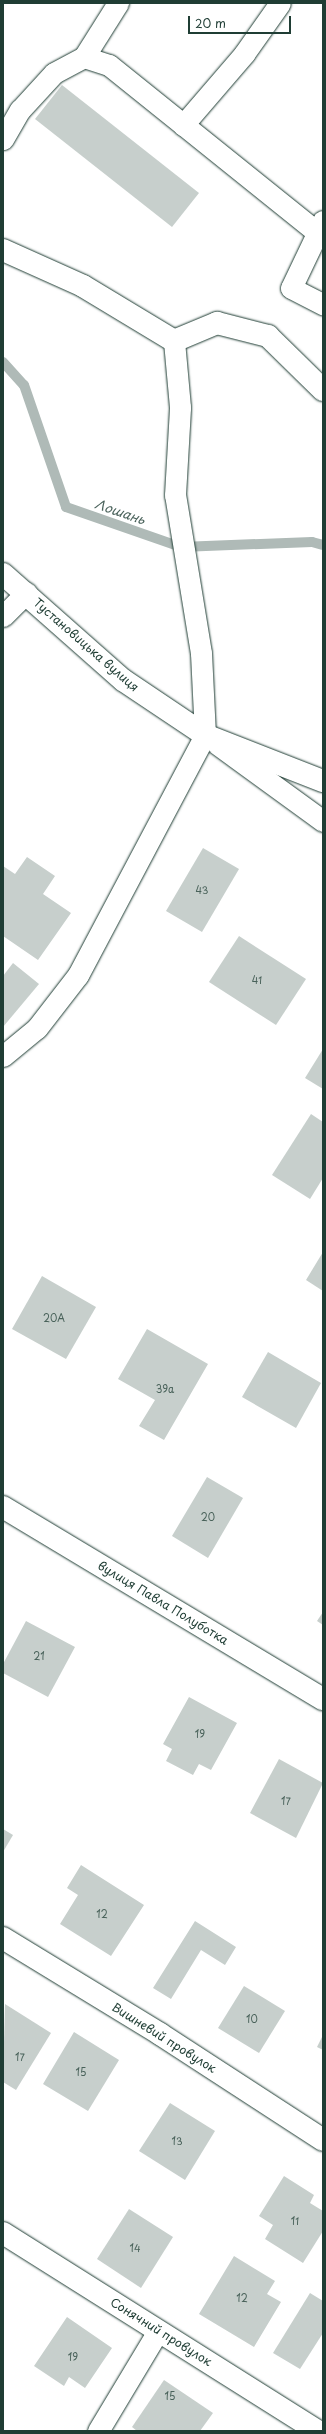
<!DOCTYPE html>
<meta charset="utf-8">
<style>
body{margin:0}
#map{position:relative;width:326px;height:2434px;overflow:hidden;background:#fff;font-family:"Playpen Sans",sans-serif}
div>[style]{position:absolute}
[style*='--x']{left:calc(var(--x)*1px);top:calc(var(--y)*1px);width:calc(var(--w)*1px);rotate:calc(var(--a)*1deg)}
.stream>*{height:10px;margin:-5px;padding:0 5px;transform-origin:5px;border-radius:5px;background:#afbab7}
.building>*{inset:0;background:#c7cfcc}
.roads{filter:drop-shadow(0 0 1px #1f3d34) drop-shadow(0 0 1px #1f3d34)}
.lane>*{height:21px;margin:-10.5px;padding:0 10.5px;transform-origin:10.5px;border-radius:10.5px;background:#fff}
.street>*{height:22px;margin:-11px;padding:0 11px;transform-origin:11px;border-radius:11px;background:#fff}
span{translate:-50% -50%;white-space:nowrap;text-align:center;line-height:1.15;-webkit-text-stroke:4px #fff;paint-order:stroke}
.number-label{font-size:10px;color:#49625a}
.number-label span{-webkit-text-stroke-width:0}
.street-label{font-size:12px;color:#1f3d34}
.water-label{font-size:13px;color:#4a625b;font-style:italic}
.frame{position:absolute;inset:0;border:4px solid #1f3d34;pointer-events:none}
.scale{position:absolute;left:188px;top:16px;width:103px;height:18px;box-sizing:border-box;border:2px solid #1f3d34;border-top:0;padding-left:5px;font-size:12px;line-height:14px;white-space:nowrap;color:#1f3d34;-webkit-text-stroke:3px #fff;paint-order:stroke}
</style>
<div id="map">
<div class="stream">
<i style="--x:3;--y:362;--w:31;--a:48"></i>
<i style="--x:24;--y:385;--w:129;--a:71"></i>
<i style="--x:66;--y:507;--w:122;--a:19.2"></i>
<i style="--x:181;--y:547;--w:131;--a:-2.2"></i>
<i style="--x:312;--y:542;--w:11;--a:15"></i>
</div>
<div class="building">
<i style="clip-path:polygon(62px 85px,199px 193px,172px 227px,35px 119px)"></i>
<i style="clip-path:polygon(203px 848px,239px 869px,202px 932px,166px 911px)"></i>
<i style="clip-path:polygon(27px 857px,55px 876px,43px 894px,71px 913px,38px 960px,3px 936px,3px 866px,15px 874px)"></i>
<i style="clip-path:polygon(239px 936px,306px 979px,276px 1025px,209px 982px)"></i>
<i style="clip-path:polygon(13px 963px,39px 984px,3px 1027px,3px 976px)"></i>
<i style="clip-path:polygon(323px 1049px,323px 1089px,305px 1078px)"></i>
<i style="clip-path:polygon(311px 1114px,323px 1122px,323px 1178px,310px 1199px,272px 1175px)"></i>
<i style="clip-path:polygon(323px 1252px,323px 1291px,306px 1280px)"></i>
<i style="clip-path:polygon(42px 1276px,96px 1307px,66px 1359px,12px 1329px)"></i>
<i style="clip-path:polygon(147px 1329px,208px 1364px,164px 1440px,139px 1426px,155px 1400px,118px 1379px)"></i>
<i style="clip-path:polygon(268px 1352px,321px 1383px,296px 1428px,242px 1397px)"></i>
<i style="clip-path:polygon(207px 1477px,243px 1498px,208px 1558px,172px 1536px)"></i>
<i style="clip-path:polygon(323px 1612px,323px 1625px,317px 1621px)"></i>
<i style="clip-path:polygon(26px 1621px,75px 1647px,48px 1697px,3px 1673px,3px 1664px)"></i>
<i style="clip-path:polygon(189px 1697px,237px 1723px,211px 1770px,199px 1764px,193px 1775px,166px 1761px,172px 1749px,163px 1744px)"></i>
<i style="clip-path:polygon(279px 1759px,323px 1783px,296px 1838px,250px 1813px)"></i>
<i style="clip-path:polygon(3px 1829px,13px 1835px,3px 1852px)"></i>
<i style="clip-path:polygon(81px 1865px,144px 1905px,111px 1956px,60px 1924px,78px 1895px,67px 1888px)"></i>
<i style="clip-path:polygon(195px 1921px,236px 1947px,225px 1965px,201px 1950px,171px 1999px,153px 1988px)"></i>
<i style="clip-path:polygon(244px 1986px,285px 2011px,259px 2053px,218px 2028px)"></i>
<i style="clip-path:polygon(5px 2004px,51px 2033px,16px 2090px,3px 2082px)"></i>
<i style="clip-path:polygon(74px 2032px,119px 2060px,88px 2111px,43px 2084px)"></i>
<i style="clip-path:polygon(323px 2035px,323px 2050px,317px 2047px)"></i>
<i style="clip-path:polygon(170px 2103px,215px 2131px,185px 2180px,139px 2151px)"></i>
<i style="clip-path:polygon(284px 2176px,314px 2195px,310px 2203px,323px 2211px,323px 2231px,303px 2263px,265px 2239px,273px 2225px,259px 2216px)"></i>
<i style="clip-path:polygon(129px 2209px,173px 2237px,141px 2288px,97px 2259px)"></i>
<i style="clip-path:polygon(234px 2256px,275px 2281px,267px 2294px,281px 2302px,254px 2347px,199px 2314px)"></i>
<i style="clip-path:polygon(310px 2293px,323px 2301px,323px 2333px,300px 2369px,273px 2353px)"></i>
<i style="clip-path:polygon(67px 2317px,112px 2348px,85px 2388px,69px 2377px,64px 2386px,34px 2366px)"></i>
<i style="clip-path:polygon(164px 2380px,213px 2413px,200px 2431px,137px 2431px,132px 2427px)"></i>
</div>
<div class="roads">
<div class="lane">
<i style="--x:84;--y:57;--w:64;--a:-57.8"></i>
<i style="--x:183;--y:125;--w:94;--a:-49.3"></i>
<i style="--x:244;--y:54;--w:62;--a:-54.8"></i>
<i style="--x:3;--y:139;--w:34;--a:-60"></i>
<i style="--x:20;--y:110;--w:50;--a:-47.4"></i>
<i style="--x:54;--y:73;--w:34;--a:-28"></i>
<i style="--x:84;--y:57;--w:26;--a:18"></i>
<i style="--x:109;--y:65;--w:267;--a:38.8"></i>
<i style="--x:323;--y:221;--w:74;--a:115.5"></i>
<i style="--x:291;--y:288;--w:36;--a:27"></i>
<i style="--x:3;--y:616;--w:33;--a:-45"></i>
<i style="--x:217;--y:744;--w:131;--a:36"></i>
<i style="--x:3;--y:1056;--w:44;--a:-39.5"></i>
<i style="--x:37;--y:1028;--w:67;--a:-52.3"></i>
<i style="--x:78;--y:975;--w:272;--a:-62.1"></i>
<i style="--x:205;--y:735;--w:82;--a:-92.8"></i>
<i style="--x:201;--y:653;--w:160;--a:-99.3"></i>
<i style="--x:175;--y:495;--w:88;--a:-86.7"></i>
<i style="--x:180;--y:407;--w:66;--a:-95.2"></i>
<i style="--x:98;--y:2431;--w:117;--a:-59"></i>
</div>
<div class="street">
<i style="--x:3;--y:250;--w:88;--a:24.2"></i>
<i style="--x:83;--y:286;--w:106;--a:31.1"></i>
<i style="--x:174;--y:341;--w:47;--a:-22.7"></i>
<i style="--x:217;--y:323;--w:53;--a:14.3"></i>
<i style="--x:268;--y:336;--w:77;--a:44.5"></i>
<i style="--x:3;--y:574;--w:160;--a:41.5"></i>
<i style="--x:123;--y:680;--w:99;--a:33.9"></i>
<i style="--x:205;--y:735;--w:127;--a:21.3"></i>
<i style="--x:3;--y:1507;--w:373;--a:31"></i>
<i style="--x:3;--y:1938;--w:184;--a:31.4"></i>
<i style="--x:160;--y:2034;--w:194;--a:33"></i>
<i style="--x:3;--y:2233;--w:372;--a:32.2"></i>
</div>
</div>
<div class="number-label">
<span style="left:202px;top:890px">43</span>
<span style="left:257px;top:980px">41</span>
<span style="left:54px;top:1318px">20А</span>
<span style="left:165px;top:1389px">39а</span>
<span style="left:208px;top:1517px">20</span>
<span style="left:39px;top:1656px">21</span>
<span style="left:200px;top:1734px">19</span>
<span style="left:286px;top:1801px">17</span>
<span style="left:102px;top:1914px">12</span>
<span style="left:252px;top:2019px">10</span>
<span style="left:20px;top:2057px">17</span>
<span style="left:81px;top:2072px">15</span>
<span style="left:177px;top:2141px">13</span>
<span style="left:295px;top:2221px">11</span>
<span style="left:135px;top:2248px">14</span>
<span style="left:242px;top:2298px">12</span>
<span style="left:73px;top:2357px">19</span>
<span style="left:170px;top:2396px">15</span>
</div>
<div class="street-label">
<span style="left:86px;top:645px;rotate:41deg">Тустановицька вулиця</span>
<span style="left:163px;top:1603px;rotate:31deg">вулиця Павла Полуботка</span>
<span style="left:164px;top:2038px;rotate:32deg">Вишневий провулок</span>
<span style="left:161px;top:2332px;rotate:32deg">Сонячний провулок</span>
</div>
<div class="water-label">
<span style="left:120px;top:512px;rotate:19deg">Лошань</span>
</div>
<div class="frame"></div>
<div class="scale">20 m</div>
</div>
